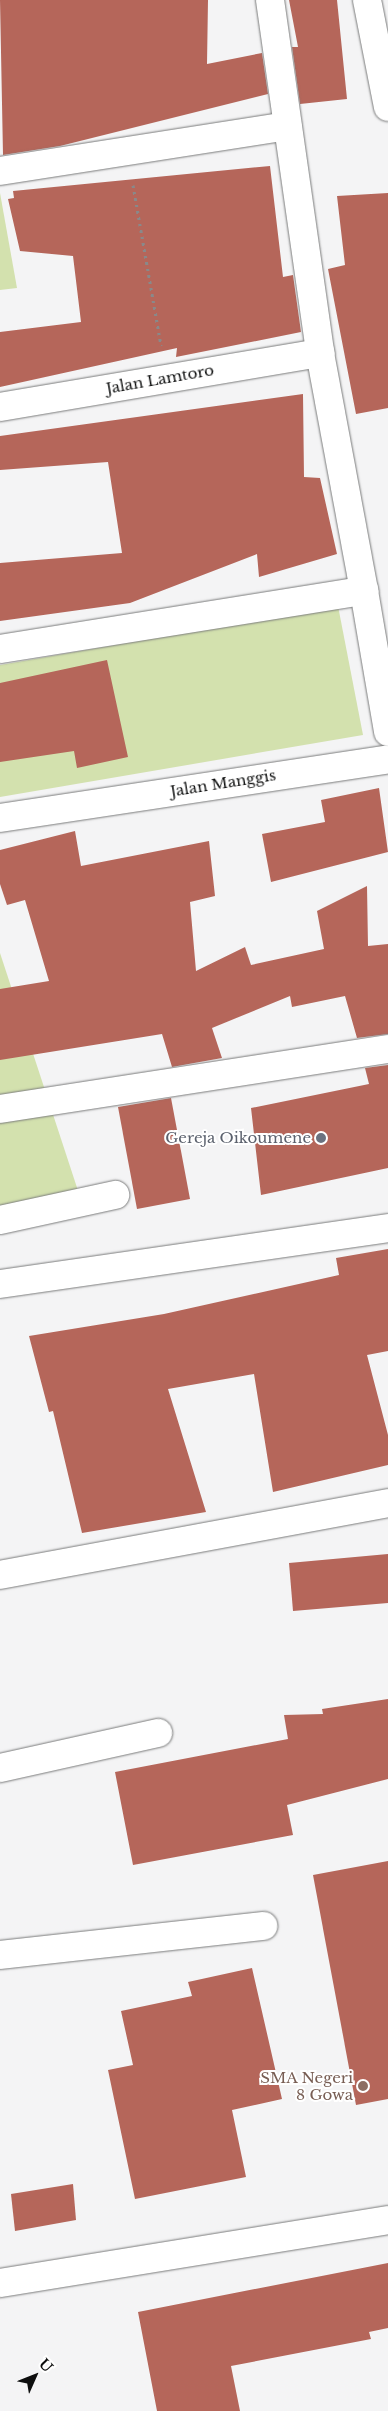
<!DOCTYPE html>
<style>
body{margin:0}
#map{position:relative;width:388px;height:2411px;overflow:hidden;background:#f4f4f5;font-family:"Libre Baskerville",serif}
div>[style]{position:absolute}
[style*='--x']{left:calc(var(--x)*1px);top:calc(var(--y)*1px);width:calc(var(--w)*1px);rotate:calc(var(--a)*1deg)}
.green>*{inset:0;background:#d3e1ae}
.building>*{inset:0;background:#b5665a}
.path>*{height:3px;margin-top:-1.5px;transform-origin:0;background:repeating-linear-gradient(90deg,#89898a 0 2.5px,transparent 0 6.5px)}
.roads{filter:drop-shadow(0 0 1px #7a7b7b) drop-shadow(0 0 1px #7a7b7b)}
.minor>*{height:28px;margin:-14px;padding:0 14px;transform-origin:14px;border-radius:14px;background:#fff}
.dots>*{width:14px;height:14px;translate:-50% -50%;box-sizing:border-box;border:2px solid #fff;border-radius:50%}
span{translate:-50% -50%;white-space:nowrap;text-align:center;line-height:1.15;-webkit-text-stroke:4px #fff;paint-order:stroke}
.street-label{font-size:15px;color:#0d0e0e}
.worship-label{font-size:15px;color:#5b616d}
.right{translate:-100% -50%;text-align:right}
.education-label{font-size:15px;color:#785e54}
.north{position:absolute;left:10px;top:2351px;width:50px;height:50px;-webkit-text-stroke:4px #fff;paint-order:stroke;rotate:46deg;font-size:14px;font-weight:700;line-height:20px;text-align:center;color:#0d0e0e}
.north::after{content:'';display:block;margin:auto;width:18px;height:22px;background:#0d0e0e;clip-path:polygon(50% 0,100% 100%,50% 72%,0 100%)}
</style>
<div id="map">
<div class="green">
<i style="clip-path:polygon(0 193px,17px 288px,0 290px)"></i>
<i style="clip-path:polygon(338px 606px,363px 735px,0 797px,0 665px)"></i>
<i style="clip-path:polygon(0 953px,85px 1212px,0 1221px)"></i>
</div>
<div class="building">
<i style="clip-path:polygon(0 0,208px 0,207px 64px,262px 53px,268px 94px,60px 146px,3px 155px)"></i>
<i style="clip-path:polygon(289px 0,337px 0,347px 99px,300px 104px,292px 47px,298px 47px)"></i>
<i style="clip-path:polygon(270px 166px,283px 277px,293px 275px,301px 332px,176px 357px,177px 348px,0 387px,0 332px,81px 322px,73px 256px,20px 251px,8px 199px,14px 198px,13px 191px)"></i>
<i style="clip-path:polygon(388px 193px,388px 408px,356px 414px,328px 269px,345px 265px,337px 196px)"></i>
<i style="clip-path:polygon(303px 394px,304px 477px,320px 478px,337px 554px,259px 577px,257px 554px,130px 603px,0 621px,0 563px,122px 553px,108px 462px,0 470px,0 436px)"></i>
<i style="clip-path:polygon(107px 660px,128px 757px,77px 768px,74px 751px,0 762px,0 683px)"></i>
<i style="clip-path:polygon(379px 788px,388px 852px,271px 882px,262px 834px,325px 822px,321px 800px)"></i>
<i style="clip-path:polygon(75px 831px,81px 866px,209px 841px,215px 896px,190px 902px,196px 971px,245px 947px,251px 965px,324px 949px,317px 911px,367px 886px,368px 946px,388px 944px,388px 1034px,357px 1038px,345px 996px,292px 1007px,290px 996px,212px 1028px,222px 1058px,172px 1067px,162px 1034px,0 1060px,0 989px,49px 981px,25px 900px,7px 905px,0 884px,0 850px)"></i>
<i style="clip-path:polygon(388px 1065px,388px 1168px,261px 1195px,251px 1108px,369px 1084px,365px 1068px)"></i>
<i style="clip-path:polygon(171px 1098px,190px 1199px,137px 1209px,118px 1107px)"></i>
<i style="clip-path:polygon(388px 1249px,388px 1351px,367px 1355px,388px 1435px,388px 1465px,273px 1492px,254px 1374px,168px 1389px,206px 1512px,82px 1533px,53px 1411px,49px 1412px,29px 1336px,164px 1314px,339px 1275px,336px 1258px)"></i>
<i style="clip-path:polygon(388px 1554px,388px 1603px,293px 1611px,289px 1563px)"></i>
<i style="clip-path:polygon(388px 1699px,388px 1779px,287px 1805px,293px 1835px,133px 1865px,115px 1772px,288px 1739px,284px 1715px,323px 1714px,322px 1709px)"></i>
<i style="clip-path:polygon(388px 1861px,388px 2099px,356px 2105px,313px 1875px)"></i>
<i style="clip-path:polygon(252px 1968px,282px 2099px,232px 2110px,246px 2177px,135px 2199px,108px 2070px,133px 2065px,121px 2011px,192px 1996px,188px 1982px)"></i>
<i style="clip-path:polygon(73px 2184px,76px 2220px,15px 2231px,11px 2194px)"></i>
<i style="clip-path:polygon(388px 2263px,388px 2328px,369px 2332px,371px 2339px,231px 2366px,240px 2411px,157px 2411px,138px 2312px)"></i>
</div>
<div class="path">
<i style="--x:133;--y:185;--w:163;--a:80.1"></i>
</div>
<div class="roads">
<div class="minor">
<i style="--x:270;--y:0;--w:357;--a:81.9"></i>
<i style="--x:320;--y:353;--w:242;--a:79.5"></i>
<i style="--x:367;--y:0;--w:109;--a:78.9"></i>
<i style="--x:0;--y:171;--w:291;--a:-8.9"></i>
<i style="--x:0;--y:407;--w:325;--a:-9.6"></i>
<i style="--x:0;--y:649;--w:369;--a:-9.1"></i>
<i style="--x:364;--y:591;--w:143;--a:80.3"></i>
<i style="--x:0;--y:818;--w:392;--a:-8.6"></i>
<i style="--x:0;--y:1109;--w:393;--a:-8.8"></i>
<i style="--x:0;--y:1220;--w:118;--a:-12.3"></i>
<i style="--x:0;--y:1284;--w:392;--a:-8.2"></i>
<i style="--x:0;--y:1575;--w:395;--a:-10.5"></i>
<i style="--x:0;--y:1768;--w:162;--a:-12.5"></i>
<i style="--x:0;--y:1955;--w:265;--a:-6.3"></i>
<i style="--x:0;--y:2283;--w:393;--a:-9.2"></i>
</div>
</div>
<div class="dots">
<i style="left:321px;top:1138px;background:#6b7280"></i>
<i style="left:363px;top:2086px;background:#8d6e63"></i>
</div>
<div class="street-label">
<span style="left:160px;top:379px;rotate:-10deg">Jalan Lamtoro</span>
<span style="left:223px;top:783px;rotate:-9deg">Jalan Manggis</span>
</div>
<div class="worship-label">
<span class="right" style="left:311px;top:1138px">Gereja Oikoumene</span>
</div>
<div class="education-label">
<span class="right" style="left:353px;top:2086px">SMA Negeri<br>8 Gowa</span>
</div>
<div class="north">U</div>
</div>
